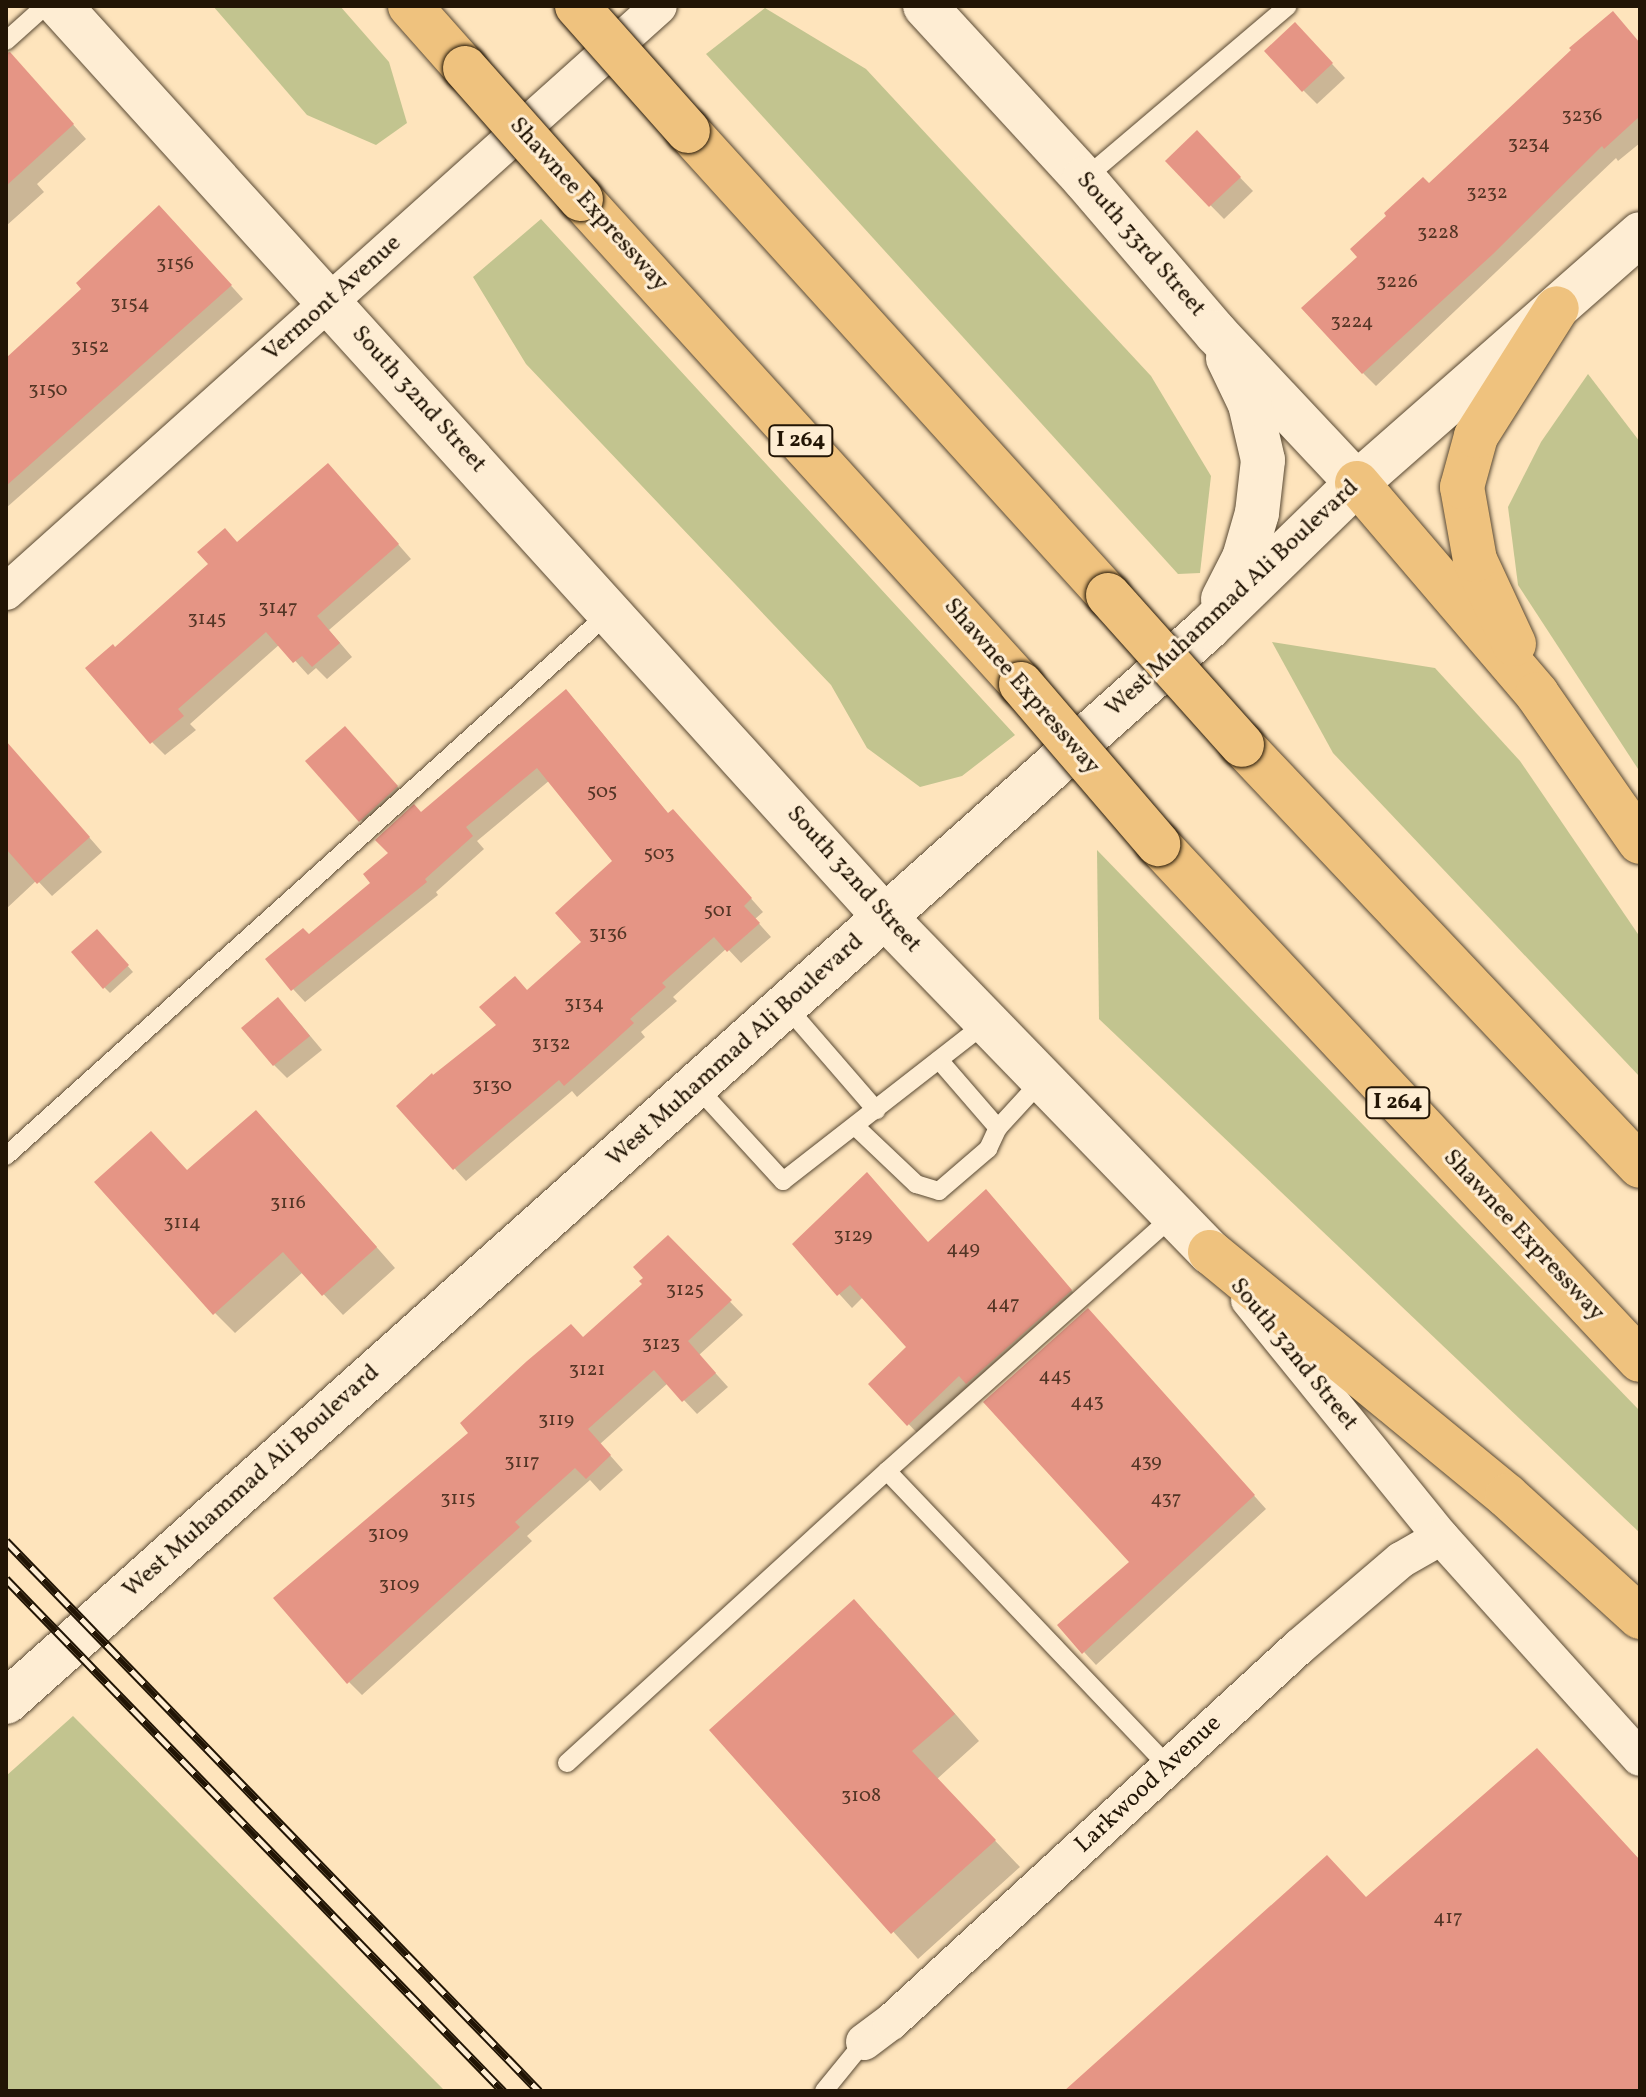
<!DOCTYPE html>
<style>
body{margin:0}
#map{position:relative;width:1646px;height:2097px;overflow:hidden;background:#fee4bc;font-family:Vollkorn,serif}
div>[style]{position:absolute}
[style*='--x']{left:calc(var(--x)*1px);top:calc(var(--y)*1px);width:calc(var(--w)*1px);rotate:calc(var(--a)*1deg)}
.green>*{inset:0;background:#c2c48f}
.shadow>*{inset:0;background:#0003}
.building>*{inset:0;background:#e59585}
.roads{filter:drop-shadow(0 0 2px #594933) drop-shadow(0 0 2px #594933)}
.lane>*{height:18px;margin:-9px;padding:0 9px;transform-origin:9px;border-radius:9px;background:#feedd3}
.street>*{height:36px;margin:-18px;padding:0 18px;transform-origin:18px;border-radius:18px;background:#feedd3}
.secondary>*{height:44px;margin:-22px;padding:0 22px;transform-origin:22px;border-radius:22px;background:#feedd3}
.highway>*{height:44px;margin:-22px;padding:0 22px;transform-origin:22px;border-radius:22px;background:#efc27e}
.rail>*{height:9px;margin-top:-4.5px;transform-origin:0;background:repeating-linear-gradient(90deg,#feedd3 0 18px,#221505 0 36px);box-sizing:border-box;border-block:2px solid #221505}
.bridges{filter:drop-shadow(0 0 2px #221505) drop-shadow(0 0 2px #221505)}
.highway-bridge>*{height:44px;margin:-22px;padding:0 22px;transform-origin:22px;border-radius:22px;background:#efc27e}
span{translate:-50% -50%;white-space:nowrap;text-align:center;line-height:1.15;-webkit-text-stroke:6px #feedd3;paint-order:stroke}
.number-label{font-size:20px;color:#533525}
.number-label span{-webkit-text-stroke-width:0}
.shield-label span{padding:2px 6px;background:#feedd3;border:2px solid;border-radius:6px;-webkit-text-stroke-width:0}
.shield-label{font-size:22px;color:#221505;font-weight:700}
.street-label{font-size:24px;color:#221505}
.frame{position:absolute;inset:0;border:8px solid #221505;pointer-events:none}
</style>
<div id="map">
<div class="green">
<i style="clip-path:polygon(213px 6px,340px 6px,389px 62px,407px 123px,376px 145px,307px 115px)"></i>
<i style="clip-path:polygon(765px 8px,866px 69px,1151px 376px,1211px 476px,1200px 573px,1178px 574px,706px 54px)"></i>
<i style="clip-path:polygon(541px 219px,1015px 735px,962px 776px,920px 787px,867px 748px,831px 685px,526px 364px,473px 277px)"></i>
<i style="clip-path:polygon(1588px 374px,1640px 442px,1640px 772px,1518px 585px,1508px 507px,1541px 442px)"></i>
<i style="clip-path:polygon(1272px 642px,1435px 668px,1520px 761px,1640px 937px,1640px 1077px,1333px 753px)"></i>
<i style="clip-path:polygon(1097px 850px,1640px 1411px,1640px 1533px,1099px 1019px)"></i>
<i style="clip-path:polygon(73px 1716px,445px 2091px,6px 2091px,6px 1776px)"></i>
</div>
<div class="shadow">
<i style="clip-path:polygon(1308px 38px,1345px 78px,1317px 104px,1303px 90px)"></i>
<i style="clip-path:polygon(1640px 43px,1640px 143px,1618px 161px,1616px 158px,1376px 386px,1363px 373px,1359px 257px,1429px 186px)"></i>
<i style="clip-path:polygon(6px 71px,29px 75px,86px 139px,37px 184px,44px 192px,6px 226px)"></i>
<i style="clip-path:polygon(1197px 133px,1253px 191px,1224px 219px,1167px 161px)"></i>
<i style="clip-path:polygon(173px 221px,243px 299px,6px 508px,6px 363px)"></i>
<i style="clip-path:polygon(341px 479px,411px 559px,329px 630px,352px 657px,327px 679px,316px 668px,308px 675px,280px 644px,190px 724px,196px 730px,165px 755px,152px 742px,115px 650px,238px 544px)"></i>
<i style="clip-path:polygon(578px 704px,669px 815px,685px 824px,763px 912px,755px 919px,771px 937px,741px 963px,727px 948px,673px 997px,677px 1001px,641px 1032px,645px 1037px,602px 1075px,577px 1097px,572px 1091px,466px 1181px,398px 1106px,498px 1025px,528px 992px,584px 942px,615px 861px,550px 780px,477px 841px,484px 849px,436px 892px,438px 895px,305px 1002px,293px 989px,309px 936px,373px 883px,421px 814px)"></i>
<i style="clip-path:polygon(358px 742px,410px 801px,374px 833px,361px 820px)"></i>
<i style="clip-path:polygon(6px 750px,22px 760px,102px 852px,52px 896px,37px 880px,6px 909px)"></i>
<i style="clip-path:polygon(103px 938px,133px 972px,110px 993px,104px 987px)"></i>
<i style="clip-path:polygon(291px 1013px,322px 1050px,287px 1078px,274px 1065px)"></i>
<i style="clip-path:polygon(276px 1133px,395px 1268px,343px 1315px,303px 1272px,235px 1333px,215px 1313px,188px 1172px)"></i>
<i style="clip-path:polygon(999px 1205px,1083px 1304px,922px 1438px,870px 1384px,908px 1347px,863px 1297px,852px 1308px,794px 1244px,929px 1244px)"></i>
<i style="clip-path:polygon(668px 1238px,743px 1315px,699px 1355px,728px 1387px,697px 1414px,668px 1383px,600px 1444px,623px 1470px,600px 1491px,590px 1480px,527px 1536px,532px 1541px,362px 1695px,349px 1682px,584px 1339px,645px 1284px)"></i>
<i style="clip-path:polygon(1101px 1324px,1266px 1509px,1096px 1665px,1084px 1652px,1132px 1562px)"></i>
<i style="clip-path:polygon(880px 1628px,979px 1741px,937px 1779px,1020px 1867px,918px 1959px,712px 1731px)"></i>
</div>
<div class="building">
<i style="clip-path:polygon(1613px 11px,1640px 43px,1640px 116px,1604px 149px,1602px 146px,1493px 254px,1362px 374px,1301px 308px,1357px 257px,1350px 249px,1386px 216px,1384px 213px,1423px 177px,1429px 183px,1571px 50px,1569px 48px)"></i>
<i style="clip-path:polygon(1295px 22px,1333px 63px,1302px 92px,1264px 51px)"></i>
<i style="clip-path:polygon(10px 52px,74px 124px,6px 186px,6px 53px)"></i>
<i style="clip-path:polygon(1197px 130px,1241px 177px,1209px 207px,1165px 161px)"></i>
<i style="clip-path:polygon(159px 205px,232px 285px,6px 486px,6px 358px,81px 289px,76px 283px)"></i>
<i style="clip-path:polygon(328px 463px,399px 544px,317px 616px,340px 643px,312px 667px,302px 656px,293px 663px,266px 632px,178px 709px,184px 716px,150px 744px,85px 668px,113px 644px,115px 647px,208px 564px,197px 552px,225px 528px,237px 542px)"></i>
<i style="clip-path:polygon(566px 689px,668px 813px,673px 809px,752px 898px,744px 906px,760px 923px,727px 952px,714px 937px,662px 983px,666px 987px,630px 1019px,634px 1023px,590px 1063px,564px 1086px,559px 1080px,453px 1170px,396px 1106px,432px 1073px,433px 1075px,496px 1025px,479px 1007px,515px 976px,527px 990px,581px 942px,555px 913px,612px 861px,537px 768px,466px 827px,473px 836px,425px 879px,427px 882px,291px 991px,265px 959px,303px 928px,309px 934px,370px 883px,363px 874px,388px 853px,375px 840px,414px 804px,421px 812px)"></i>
<i style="clip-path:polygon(345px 726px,398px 786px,359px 822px,305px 761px)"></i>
<i style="clip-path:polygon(6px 741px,90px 837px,37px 884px,6px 849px)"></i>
<i style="clip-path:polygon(97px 929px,129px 965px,103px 989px,71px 952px)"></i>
<i style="clip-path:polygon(278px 997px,310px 1036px,273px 1066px,241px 1028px)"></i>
<i style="clip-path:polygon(256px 1110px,377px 1247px,322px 1296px,283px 1252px,213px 1315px,94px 1182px,151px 1131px,187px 1170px)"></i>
<i style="clip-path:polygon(867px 1172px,928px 1242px,986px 1189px,1072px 1290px,966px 1384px,959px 1376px,907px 1426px,868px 1384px,906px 1347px,850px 1285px,837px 1296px,792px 1244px)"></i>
<i style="clip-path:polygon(668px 1235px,732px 1300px,688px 1341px,716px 1373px,682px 1402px,654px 1370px,588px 1429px,611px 1455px,586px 1479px,575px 1468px,515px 1522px,520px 1527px,347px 1684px,273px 1598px,468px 1433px,460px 1423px,527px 1361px,571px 1324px,583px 1337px,642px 1284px,639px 1281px,643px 1278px,633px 1267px)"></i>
<i style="clip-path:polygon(1088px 1308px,1255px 1495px,1082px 1654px,1057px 1625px,1129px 1562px,983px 1402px)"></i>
<i style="clip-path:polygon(854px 1599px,955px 1714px,912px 1751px,996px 1840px,891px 1934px,709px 1730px)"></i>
<i style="clip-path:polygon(1537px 1748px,1640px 1860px,1640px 2091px,1064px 2091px,1327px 1855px,1366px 1897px)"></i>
</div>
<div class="roads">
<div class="lane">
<i style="--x:6;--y:41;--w:52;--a:-41.9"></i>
<i style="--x:1084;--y:179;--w:267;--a:-40.3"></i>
<i style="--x:786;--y:1006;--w:138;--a:49.1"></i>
<i style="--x:939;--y:1060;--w:90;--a:49.1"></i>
<i style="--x:696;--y:1086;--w:129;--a:47.5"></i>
<i style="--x:783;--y:1181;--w:259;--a:-37.9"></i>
<i style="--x:856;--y:1127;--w:83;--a:43.5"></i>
<i style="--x:916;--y:1184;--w:24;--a:17"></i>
<i style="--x:939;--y:1191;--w:65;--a:-40.6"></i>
<i style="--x:988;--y:1149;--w:23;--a:-65"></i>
<i style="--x:998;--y:1128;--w:67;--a:-47.4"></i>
<i style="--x:6;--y:1156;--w:813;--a:-42.01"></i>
<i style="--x:887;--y:1471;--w:385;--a:-41.7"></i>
<i style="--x:567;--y:1763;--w:433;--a:-42.4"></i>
<i style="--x:887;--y:1471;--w:409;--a:46.4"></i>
<i style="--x:824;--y:2091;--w:63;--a:-50.8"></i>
</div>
<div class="street">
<i style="--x:6;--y:592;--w:877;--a:-41.9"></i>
<i style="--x:1249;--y:1300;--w:305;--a:51"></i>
<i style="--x:1441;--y:1537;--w:297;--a:48"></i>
<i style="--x:864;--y:2042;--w:34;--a:-37"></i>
<i style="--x:891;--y:2022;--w:554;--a:-42.59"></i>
<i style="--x:1299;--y:1647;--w:134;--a:-40.5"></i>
<i style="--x:1401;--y:1560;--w:46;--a:-29.9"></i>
</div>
<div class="secondary">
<i style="--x:60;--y:6;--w:1229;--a:47.84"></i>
<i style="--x:885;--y:917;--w:467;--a:45.9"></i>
<i style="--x:925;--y:6;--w:235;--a:47.4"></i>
<i style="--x:1084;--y:179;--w:203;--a:49.4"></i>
<i style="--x:1216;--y:333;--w:206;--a:46.8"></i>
<i style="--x:1223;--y:599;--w:46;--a:-62.9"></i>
<i style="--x:1244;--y:558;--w:47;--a:-73.9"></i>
<i style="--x:1257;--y:513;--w:53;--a:-83.5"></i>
<i style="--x:1263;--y:460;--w:57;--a:-103.1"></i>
<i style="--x:1250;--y:404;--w:51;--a:-115.6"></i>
<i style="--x:6;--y:1702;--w:1613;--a:-41.78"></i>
<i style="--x:1209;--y:627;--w:206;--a:-44.2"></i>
<i style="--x:1357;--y:483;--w:377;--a:-41.3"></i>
</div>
<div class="highway">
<i style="--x:410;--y:6;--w:83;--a:48.4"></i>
<i style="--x:688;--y:131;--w:626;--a:47.85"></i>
<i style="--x:581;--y:199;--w:655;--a:47.79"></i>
<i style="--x:1357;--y:483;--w:277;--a:49.5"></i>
<i style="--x:1537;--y:694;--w:180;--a:55.2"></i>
<i style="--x:1514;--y:644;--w:93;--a:-114.9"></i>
<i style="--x:1475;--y:560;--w:74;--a:-100.1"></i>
<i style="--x:1462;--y:487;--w:53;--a:-74.6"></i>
<i style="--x:1476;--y:436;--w:151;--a:-57.7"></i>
<i style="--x:1242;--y:745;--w:579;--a:46.61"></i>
<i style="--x:1158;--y:844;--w:706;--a:46.95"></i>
<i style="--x:1210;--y:1252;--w:384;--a:39.4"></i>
<i style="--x:1507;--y:1496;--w:180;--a:42.3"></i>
</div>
</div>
<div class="rail">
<i style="--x:6;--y:1541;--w:766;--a:45.9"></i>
<i style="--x:6;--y:1579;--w:714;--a:45.85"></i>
</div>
<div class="bridges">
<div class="highway-bridge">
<i style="--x:577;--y:6;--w:167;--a:48.4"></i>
<i style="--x:465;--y:68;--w:175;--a:48.5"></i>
<i style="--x:1108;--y:595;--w:201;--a:48.2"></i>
<i style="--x:1021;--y:684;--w:211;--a:49.4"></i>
</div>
</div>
<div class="number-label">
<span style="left:1582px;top:116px">3236</span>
<span style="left:1529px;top:144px">3234</span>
<span style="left:1487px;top:193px">3232</span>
<span style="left:1438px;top:233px">3228</span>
<span style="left:175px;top:264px">3156</span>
<span style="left:1397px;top:282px">3226</span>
<span style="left:130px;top:304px">3154</span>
<span style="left:1352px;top:322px">3224</span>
<span style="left:90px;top:347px">3152</span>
<span style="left:48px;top:390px">3150</span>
<span style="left:278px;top:608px">3147</span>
<span style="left:207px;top:619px">3145</span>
<span style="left:602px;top:792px">505</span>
<span style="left:659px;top:854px">503</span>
<span style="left:718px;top:911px">501</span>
<span style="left:608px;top:934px">3136</span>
<span style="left:584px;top:1004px">3134</span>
<span style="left:551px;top:1044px">3132</span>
<span style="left:492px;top:1086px">3130</span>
<span style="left:288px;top:1203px">3116</span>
<span style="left:182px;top:1223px">3114</span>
<span style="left:853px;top:1236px">3129</span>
<span style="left:963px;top:1249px">449</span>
<span style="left:685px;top:1290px">3125</span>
<span style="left:1003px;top:1304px">447</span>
<span style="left:661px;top:1344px">3123</span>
<span style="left:587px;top:1370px">3121</span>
<span style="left:1055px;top:1376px">445</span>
<span style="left:1087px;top:1402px">443</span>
<span style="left:556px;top:1420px">3119</span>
<span style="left:522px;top:1462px">3117</span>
<span style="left:1146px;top:1462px">439</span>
<span style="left:458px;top:1499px">3115</span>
<span style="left:1166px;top:1499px">437</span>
<span style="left:388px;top:1534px">3109</span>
<span style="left:399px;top:1585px">3109</span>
<span style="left:861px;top:1796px">3108</span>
<span style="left:1448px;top:1918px">417</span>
</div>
<div class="shield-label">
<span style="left:801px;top:441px">I 264</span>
<span style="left:1398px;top:1103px">I 264</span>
</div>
<div class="street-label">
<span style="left:588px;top:205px;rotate:48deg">Shawnee Expressway</span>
<span style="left:1140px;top:245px;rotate:49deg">South 33rd Street</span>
<span style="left:333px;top:299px;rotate:-42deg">Vermont Avenue</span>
<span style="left:418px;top:400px;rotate:48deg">South 32nd Street</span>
<span style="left:1233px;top:599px;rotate:-43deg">West Muhammad Ali Boulevard</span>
<span style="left:1021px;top:687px;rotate:49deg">Shawnee Expressway</span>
<span style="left:853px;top:880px;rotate:48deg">South 32nd Street</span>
<span style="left:736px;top:1051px;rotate:-42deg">West Muhammad Ali Boulevard</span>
<span style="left:1523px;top:1236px;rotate:47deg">Shawnee Expressway</span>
<span style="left:1293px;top:1355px;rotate:51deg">South 32nd Street</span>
<span style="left:252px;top:1482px;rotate:-42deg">West Muhammad Ali Boulevard</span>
<span style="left:1149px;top:1785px;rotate:-43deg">Larkwood Avenue</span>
</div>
<div class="frame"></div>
</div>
